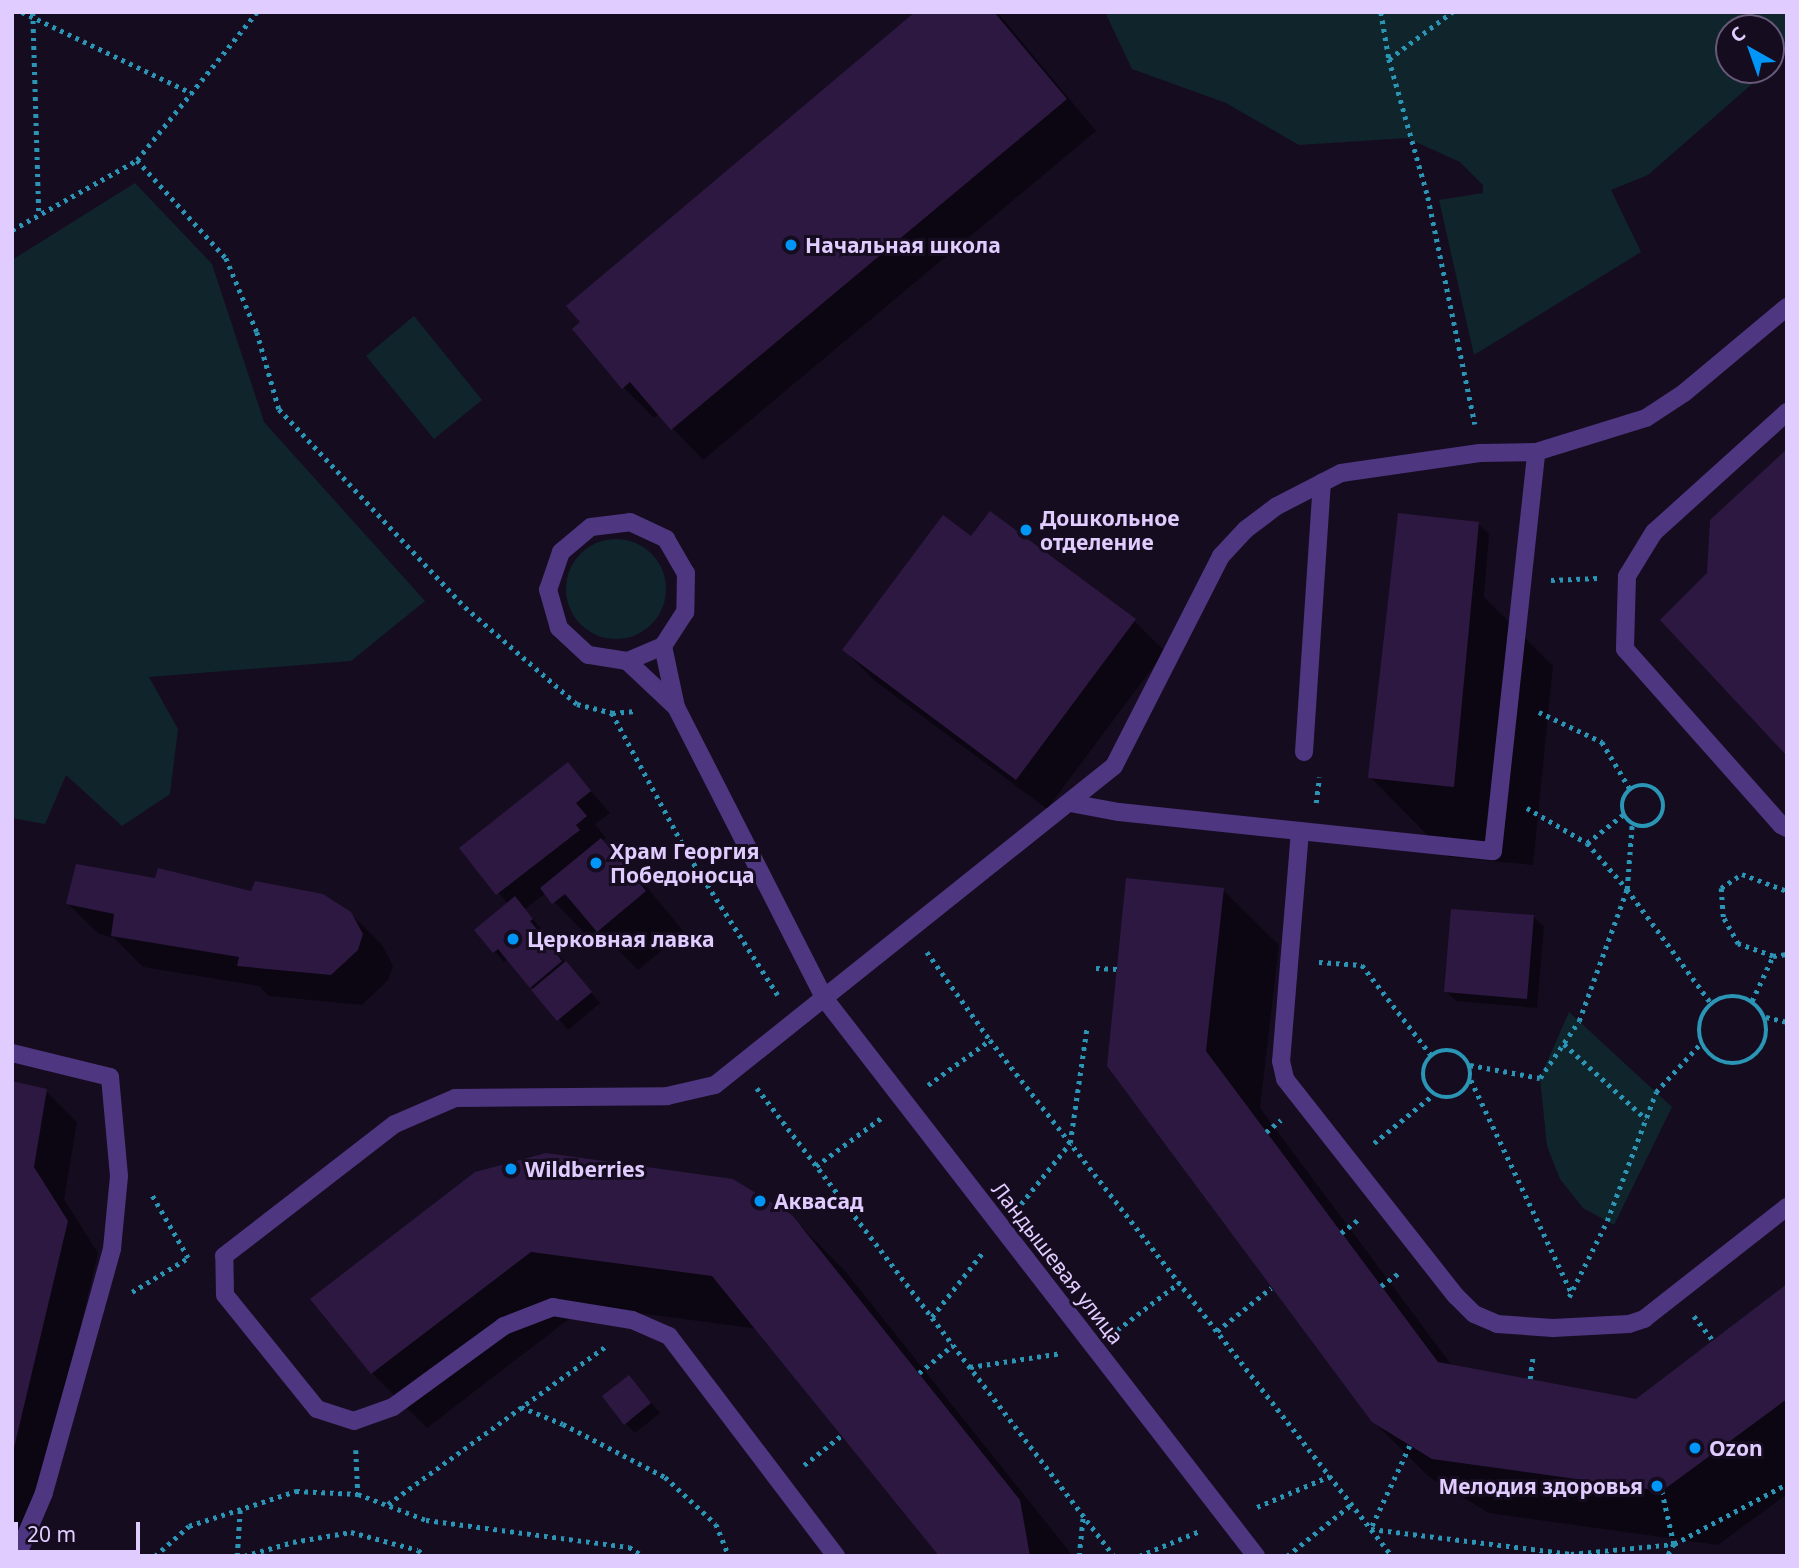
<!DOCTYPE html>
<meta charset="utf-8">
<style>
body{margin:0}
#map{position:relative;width:1799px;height:1568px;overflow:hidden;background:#160c20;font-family:"Noto Sans",sans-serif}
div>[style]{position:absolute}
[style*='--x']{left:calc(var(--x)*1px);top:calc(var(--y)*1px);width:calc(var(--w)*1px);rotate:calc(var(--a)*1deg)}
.green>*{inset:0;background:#0f242b}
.round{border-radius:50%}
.shadow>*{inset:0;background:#0007}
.building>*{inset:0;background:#2d1842}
.path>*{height:4.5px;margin-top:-2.25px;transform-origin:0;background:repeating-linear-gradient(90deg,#2a95b5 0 3.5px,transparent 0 8.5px)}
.path>.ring{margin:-2.25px;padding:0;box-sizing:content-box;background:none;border:4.5px solid #2a95b5;border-radius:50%}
.service>*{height:18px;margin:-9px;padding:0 9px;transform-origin:9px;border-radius:9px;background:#4e3681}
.minor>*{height:18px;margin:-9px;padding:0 9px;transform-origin:9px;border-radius:9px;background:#4e3681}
.dots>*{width:19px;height:19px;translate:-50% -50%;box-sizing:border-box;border:4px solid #160c20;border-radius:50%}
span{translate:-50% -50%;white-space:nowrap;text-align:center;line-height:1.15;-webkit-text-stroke:6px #160c20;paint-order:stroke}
.poi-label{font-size:21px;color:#e0ccff;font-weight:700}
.left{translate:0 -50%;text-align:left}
.right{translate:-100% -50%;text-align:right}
.street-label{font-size:21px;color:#e0ccff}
.frame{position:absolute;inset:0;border:14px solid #e0ccff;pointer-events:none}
.north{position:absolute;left:1715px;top:14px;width:70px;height:70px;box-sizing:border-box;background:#160c20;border:2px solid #675979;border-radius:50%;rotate:320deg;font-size:19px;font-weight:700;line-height:28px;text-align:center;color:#e0ccff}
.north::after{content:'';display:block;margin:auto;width:24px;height:32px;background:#0096f7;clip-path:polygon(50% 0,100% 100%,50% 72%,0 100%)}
.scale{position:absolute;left:14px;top:1522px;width:126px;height:32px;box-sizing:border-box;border:4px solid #e0ccff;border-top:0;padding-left:9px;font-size:21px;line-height:24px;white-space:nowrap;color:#e0ccff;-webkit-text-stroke:5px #160c20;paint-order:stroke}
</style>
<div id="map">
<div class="green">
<i style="clip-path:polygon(1105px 12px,1787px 12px,1787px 53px,1771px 67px,1771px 28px,1729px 28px,1729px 70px,1768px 70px,1648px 175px,1611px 190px,1641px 252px,1474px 355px,1439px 200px,1483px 193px,1483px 185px,1460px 162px,1407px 138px,1299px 145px,1226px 103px,1132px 69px)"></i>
<i style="clip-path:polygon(135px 183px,212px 264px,264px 422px,425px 601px,351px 661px,149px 677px,178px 729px,170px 794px,122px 826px,66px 775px,45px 824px,12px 818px,12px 260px)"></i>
<i style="clip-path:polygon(414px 316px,482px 400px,434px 439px,366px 356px)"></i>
<i class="round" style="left:566px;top:539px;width:100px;height:100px"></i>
<i style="clip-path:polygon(1569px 1012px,1672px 1107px,1614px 1225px,1583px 1208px,1560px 1179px,1547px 1146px,1540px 1078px)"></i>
</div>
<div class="shadow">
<i style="clip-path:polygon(918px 12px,997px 12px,1096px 131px,703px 460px,659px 414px,654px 418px,623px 387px)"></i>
<i style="clip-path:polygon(1400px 515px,1479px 524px,1489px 534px,1484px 597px,1553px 666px,1533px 865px,1449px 857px,1370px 777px)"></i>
<i style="clip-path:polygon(971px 538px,1134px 621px,1165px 651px,1047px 809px,875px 681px,844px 650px)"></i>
<i style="clip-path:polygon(568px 765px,610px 813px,595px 824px,606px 838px,602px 841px,641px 880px,684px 932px,638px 970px,603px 935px,593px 942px,546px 893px,525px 909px,542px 930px,539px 932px,600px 1003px,568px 1030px,508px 959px,504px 962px,476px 930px,508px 904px,461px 849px)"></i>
<i style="clip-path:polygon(156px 880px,252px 893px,350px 913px,382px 945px,393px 966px,388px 980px,362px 1005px,269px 996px,259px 986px,143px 967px,114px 938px,99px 934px,68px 904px)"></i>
<i style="clip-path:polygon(1223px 890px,1279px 945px,1260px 1108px,1453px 1367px,1636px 1400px,1787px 1287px,1787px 1494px,1718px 1545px,1489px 1513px,1429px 1477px,1373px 1421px,1108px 1066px)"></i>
<i style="clip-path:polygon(1534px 917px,1544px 927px,1537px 1008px,1456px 1001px,1446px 991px)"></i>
<i style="clip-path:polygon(12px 1083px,46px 1091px,77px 1122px,64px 1199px,98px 1253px,36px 1514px,12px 1532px)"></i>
<i style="clip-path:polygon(475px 1174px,791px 1216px,846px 1272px,1073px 1556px,942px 1556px,758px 1329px,586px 1306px,427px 1428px,372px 1373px,312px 1299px)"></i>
<i style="clip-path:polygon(629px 1377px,660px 1413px,635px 1433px,625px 1423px)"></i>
</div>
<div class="building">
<i style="clip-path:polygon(915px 12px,994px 12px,1067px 99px,671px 430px,630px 382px,622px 389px,603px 366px,572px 329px,580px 322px,566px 306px)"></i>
<i style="clip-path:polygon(1787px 449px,1787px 756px,1660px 620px,1707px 573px,1710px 520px)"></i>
<i style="clip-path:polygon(990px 511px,1136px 619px,1016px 780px,842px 650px,943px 515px,971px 536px)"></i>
<i style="clip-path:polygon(1398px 513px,1479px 522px,1454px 787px,1368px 778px)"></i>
<i style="clip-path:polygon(568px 762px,591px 791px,576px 803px,587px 816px,576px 825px,580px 830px,496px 895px,459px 848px)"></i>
<i style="clip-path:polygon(601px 838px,646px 891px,597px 932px,565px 894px,552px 904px,540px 888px)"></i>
<i style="clip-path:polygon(76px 864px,155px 878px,158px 868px,251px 891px,255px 881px,323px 894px,351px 912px,363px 934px,358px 950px,331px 975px,237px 966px,239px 957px,111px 936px,114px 914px,66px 904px)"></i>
<i style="clip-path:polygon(1126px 878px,1224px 888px,1206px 1051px,1438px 1362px,1636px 1399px,1787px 1284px,1787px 1399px,1662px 1491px,1432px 1459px,1372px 1422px,1107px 1066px)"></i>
<i style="clip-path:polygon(515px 896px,533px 919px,530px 921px,562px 961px,530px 988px,498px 949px,493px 953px,474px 930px)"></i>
<i style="clip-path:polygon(1451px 909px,1534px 915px,1527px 999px,1444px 992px)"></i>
<i style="clip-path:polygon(566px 961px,592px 992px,557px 1021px,531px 990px)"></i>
<i style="clip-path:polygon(12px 1081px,47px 1089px,34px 1167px,68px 1221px,13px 1452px)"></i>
<i style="clip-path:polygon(546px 1153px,733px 1179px,792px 1215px,1020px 1500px,1030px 1556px,939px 1556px,712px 1276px,531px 1252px,371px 1374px,310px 1299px,475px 1172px)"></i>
<i style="clip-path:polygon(629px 1375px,651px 1403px,624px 1425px,602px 1396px)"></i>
</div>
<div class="path">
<i style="--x:22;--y:12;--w:188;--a:25.5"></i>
<i style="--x:33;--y:12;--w:203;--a:88.3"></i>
<i style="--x:1381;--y:12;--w:48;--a:80.3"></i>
<i style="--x:1389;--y:59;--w:143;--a:74.2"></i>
<i style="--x:1428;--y:197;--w:232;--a:78.3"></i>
<i style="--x:1389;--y:59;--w:79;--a:-36.7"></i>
<i style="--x:137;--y:160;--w:132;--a:47.8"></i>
<i style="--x:226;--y:258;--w:80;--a:67.3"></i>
<i style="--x:257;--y:332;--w:80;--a:74.1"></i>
<i style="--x:279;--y:409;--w:272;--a:46.8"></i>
<i style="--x:465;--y:607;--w:148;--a:40.9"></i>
<i style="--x:577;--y:704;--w:36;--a:14"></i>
<i style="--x:612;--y:713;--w:24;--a:-5"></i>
<i style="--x:12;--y:230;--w:143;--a:-29.2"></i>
<i style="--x:137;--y:160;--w:191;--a:-51"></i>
<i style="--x:1551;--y:580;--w:47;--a:-2.4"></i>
<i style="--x:1539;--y:712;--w:70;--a:25.5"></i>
<i style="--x:1602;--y:742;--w:55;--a:59.2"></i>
<i style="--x:612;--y:713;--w:162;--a:61.7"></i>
<i style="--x:689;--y:856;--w:165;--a:57.4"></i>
<i class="ring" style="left:1622px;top:785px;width:37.5px;height:37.5px"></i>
<i style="--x:1316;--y:803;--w:26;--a:-83"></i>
<i style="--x:1527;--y:808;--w:69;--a:30.3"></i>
<i style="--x:1587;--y:843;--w:61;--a:49"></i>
<i style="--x:1627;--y:889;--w:142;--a:53.6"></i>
<i style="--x:1587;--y:843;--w:47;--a:-38.1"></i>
<i style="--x:927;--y:952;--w:108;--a:54.4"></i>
<i style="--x:990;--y:1040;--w:654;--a:52.08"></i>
<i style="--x:1773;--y:956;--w:37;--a:-161"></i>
<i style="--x:1738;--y:944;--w:31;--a:-119"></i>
<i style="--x:1723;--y:917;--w:29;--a:-94"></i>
<i style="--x:1721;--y:888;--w:25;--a:-34"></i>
<i style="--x:1742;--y:874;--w:48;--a:20.7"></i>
<i style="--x:1319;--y:962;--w:43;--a:4"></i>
<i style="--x:1362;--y:965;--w:113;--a:52.5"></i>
<i style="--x:1096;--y:968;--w:21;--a:3"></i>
<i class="ring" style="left:1699px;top:996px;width:63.5px;height:63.5px"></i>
<i style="--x:1752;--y:1001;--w:50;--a:-65"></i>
<i style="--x:1773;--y:956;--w:14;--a:-8"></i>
<i style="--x:1766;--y:1017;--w:22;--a:13"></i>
<i style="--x:1564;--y:1044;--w:111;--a:42.4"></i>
<i class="ring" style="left:1423px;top:1050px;width:43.5px;height:43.5px"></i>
<i style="--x:1470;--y:1065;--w:71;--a:10.5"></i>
<i style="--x:1540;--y:1078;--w:69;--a:-55.6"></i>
<i style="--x:1579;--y:1021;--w:140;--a:-70"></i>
<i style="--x:1627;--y:889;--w:65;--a:-85.6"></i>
<i style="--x:1471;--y:1080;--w:234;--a:64.7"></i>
<i style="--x:928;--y:1085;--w:77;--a:-36"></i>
<i style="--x:757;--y:1088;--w:589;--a:52.66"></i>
<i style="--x:1266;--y:1132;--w:19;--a:-39"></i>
<i style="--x:1374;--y:1143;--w:76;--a:-39.1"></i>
<i style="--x:816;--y:1166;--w:81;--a:-36.4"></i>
<i style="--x:1021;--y:1204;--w:78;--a:-51.2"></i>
<i style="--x:1070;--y:1143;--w:117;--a:-81.7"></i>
<i style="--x:1341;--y:1233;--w:23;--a:-38"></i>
<i style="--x:1381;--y:1286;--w:24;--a:-36"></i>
<i style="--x:132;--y:1292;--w:66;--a:-31.3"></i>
<i style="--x:188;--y:1258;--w:76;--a:-119.9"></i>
<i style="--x:1569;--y:1297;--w:85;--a:-63.4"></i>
<i style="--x:1607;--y:1221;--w:138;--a:-69.2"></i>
<i style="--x:1656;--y:1092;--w:67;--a:-47.4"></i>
<i style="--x:1694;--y:1316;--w:31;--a:52"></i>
<i style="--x:932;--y:1317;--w:83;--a:-51.9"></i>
<i style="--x:1117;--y:1330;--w:78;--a:-37.2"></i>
<i style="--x:1217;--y:1331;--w:69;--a:-38.5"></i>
<i style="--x:970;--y:1367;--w:93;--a:-8.7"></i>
<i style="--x:919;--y:1373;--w:44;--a:-39.5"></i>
<i style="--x:1530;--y:1379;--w:23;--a:-83"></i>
<i style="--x:521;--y:1407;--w:45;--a:22"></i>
<i style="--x:563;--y:1424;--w:115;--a:27.5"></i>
<i style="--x:665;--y:1477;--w:69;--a:42.7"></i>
<i style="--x:716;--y:1524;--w:35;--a:68"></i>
<i style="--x:1410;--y:1446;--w:92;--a:115.2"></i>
<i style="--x:1371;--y:1529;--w:202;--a:7.1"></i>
<i style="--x:1571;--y:1554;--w:103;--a:-5.5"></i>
<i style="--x:1674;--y:1544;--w:128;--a:-28"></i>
<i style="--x:356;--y:1450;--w:44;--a:87.4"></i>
<i style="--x:358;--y:1494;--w:73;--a:20.9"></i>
<i style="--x:426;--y:1520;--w:205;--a:7.6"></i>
<i style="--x:629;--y:1547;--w:17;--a:33"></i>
<i style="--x:804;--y:1465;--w:48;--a:-38.3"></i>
<i style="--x:1662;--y:1491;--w:54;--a:77.2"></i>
<i style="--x:1674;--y:1544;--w:13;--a:117"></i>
<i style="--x:388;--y:1504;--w:268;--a:-35.9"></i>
<i style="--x:1257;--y:1507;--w:79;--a:-23"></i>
<i style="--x:155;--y:1556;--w:45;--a:-41.4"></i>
<i style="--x:189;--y:1526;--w:113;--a:-18.1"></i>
<i style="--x:296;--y:1491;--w:62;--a:2.8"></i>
<i style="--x:237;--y:1556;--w:47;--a:-86.3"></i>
<i style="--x:244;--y:1556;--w:51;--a:-15.9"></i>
<i style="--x:293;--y:1542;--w:59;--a:-9.8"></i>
<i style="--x:351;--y:1532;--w:69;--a:15"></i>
<i style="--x:418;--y:1550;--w:9;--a:41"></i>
<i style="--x:1079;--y:1556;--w:40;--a:-84.3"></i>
<i style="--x:1139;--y:1556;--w:66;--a:-22.3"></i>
<i style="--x:1287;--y:1556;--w:83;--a:-38.7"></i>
</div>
<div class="service">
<i style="--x:1787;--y:412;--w:179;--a:137.9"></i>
<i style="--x:1654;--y:532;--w:52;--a:121.5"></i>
<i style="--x:1627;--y:576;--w:73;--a:91.6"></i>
<i style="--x:1625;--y:649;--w:235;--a:48.4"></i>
<i style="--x:1781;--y:825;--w:7;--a:27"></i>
<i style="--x:663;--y:646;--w:39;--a:157"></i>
<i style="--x:627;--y:661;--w:39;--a:-171"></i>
<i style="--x:588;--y:655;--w:40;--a:-137"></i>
<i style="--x:559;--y:628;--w:40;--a:-106"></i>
<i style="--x:548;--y:590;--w:40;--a:-71.1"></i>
<i style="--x:561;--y:552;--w:39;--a:-40"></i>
<i style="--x:591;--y:527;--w:39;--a:-7"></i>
<i style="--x:630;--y:522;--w:40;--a:25"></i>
<i style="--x:666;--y:539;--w:39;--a:60"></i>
<i style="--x:686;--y:573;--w:39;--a:91"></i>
<i style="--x:685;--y:612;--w:40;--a:122.9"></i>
<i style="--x:663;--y:646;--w:62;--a:78"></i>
<i style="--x:676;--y:707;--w:326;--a:63"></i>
<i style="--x:627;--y:661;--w:67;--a:43.2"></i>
<i style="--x:1304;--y:752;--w:270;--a:-86.2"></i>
<i style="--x:1070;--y:803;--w:50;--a:10.4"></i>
<i style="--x:1119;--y:812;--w:376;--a:6"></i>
<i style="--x:1493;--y:851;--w:401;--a:-83.8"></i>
<i style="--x:1300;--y:831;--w:231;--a:94.7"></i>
<i style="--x:1281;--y:1061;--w:18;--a:77"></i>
<i style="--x:1285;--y:1079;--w:276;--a:51.8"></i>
<i style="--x:1456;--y:1296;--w:25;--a:45"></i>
<i style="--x:1474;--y:1314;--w:25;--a:23"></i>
<i style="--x:1497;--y:1324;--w:56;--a:4.1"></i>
<i style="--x:1553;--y:1328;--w:76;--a:-3"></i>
<i style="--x:1629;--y:1324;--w:16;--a:-18"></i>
<i style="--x:1644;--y:1319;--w:182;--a:-38.1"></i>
<i style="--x:12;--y:1053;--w:101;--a:13.8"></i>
<i style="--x:110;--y:1077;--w:99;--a:84.8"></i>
<i style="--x:119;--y:1176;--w:73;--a:95.5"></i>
<i style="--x:112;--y:1249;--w:253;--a:105.6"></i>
<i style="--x:44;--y:1493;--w:69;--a:113.2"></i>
<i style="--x:836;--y:1556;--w:276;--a:-127.2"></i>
<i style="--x:669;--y:1336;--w:40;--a:-156.6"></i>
<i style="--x:632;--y:1320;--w:80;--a:-170.7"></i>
<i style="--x:553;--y:1307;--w:53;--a:158.8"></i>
<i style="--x:504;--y:1326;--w:137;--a:143.9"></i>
<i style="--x:393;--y:1407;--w:41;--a:160.3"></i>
<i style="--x:354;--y:1421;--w:39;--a:-162"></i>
<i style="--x:317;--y:1409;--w:146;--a:-128.9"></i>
<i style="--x:225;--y:1295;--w:39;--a:-91"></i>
<i style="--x:224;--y:1256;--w:216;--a:-37.7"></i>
<i style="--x:395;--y:1124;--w:65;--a:-23.4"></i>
<i style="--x:455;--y:1098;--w:212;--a:-0.5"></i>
<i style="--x:667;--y:1096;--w:49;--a:-12.9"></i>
<i style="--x:715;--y:1085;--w:511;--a:-38.64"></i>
<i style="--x:1114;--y:766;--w:236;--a:-63"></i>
<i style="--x:1221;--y:556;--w:35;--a:-47"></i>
<i style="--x:1245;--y:530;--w:40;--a:-37"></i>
<i style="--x:1277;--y:506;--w:72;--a:-27.3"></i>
<i style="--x:1341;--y:473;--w:140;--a:-8.2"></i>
<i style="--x:1480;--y:453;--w:56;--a:-1"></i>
<i style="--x:1536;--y:452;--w:115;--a:-17.2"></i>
<i style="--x:1646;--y:418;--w:45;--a:-33.3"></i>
<i style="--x:1684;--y:393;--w:134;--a:-39.9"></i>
</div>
<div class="minor">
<i style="--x:824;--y:998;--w:706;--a:52.25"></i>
</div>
<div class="dots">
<i style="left:791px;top:245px;background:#0096f7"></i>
<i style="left:1026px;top:530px;background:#0096f7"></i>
<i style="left:596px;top:863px;background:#0096f7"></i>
<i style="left:513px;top:939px;background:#0096f7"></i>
<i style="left:511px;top:1169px;background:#0096f7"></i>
<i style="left:760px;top:1201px;background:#0096f7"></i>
<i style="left:1695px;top:1448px;background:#0096f7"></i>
<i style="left:1657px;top:1486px;background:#0096f7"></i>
</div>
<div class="poi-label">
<span class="left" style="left:805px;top:245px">Начальная школа</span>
<span class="left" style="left:1040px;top:530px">Дошкольное<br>отделение</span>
<span class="left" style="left:610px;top:863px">Храм Георгия<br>Победоносца</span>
<span class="left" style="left:527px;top:939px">Церковная лавка</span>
<span class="left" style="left:525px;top:1169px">Wildberries</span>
<span class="left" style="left:774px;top:1201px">Аквасад</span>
<span class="left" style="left:1709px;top:1448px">Ozon</span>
<span class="right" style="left:1643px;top:1486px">Мелодия здоровья</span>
</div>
<div class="street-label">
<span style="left:1058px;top:1263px;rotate:52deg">Ландышевая улица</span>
</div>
<div class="frame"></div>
<div class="north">С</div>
<div class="scale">20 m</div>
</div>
